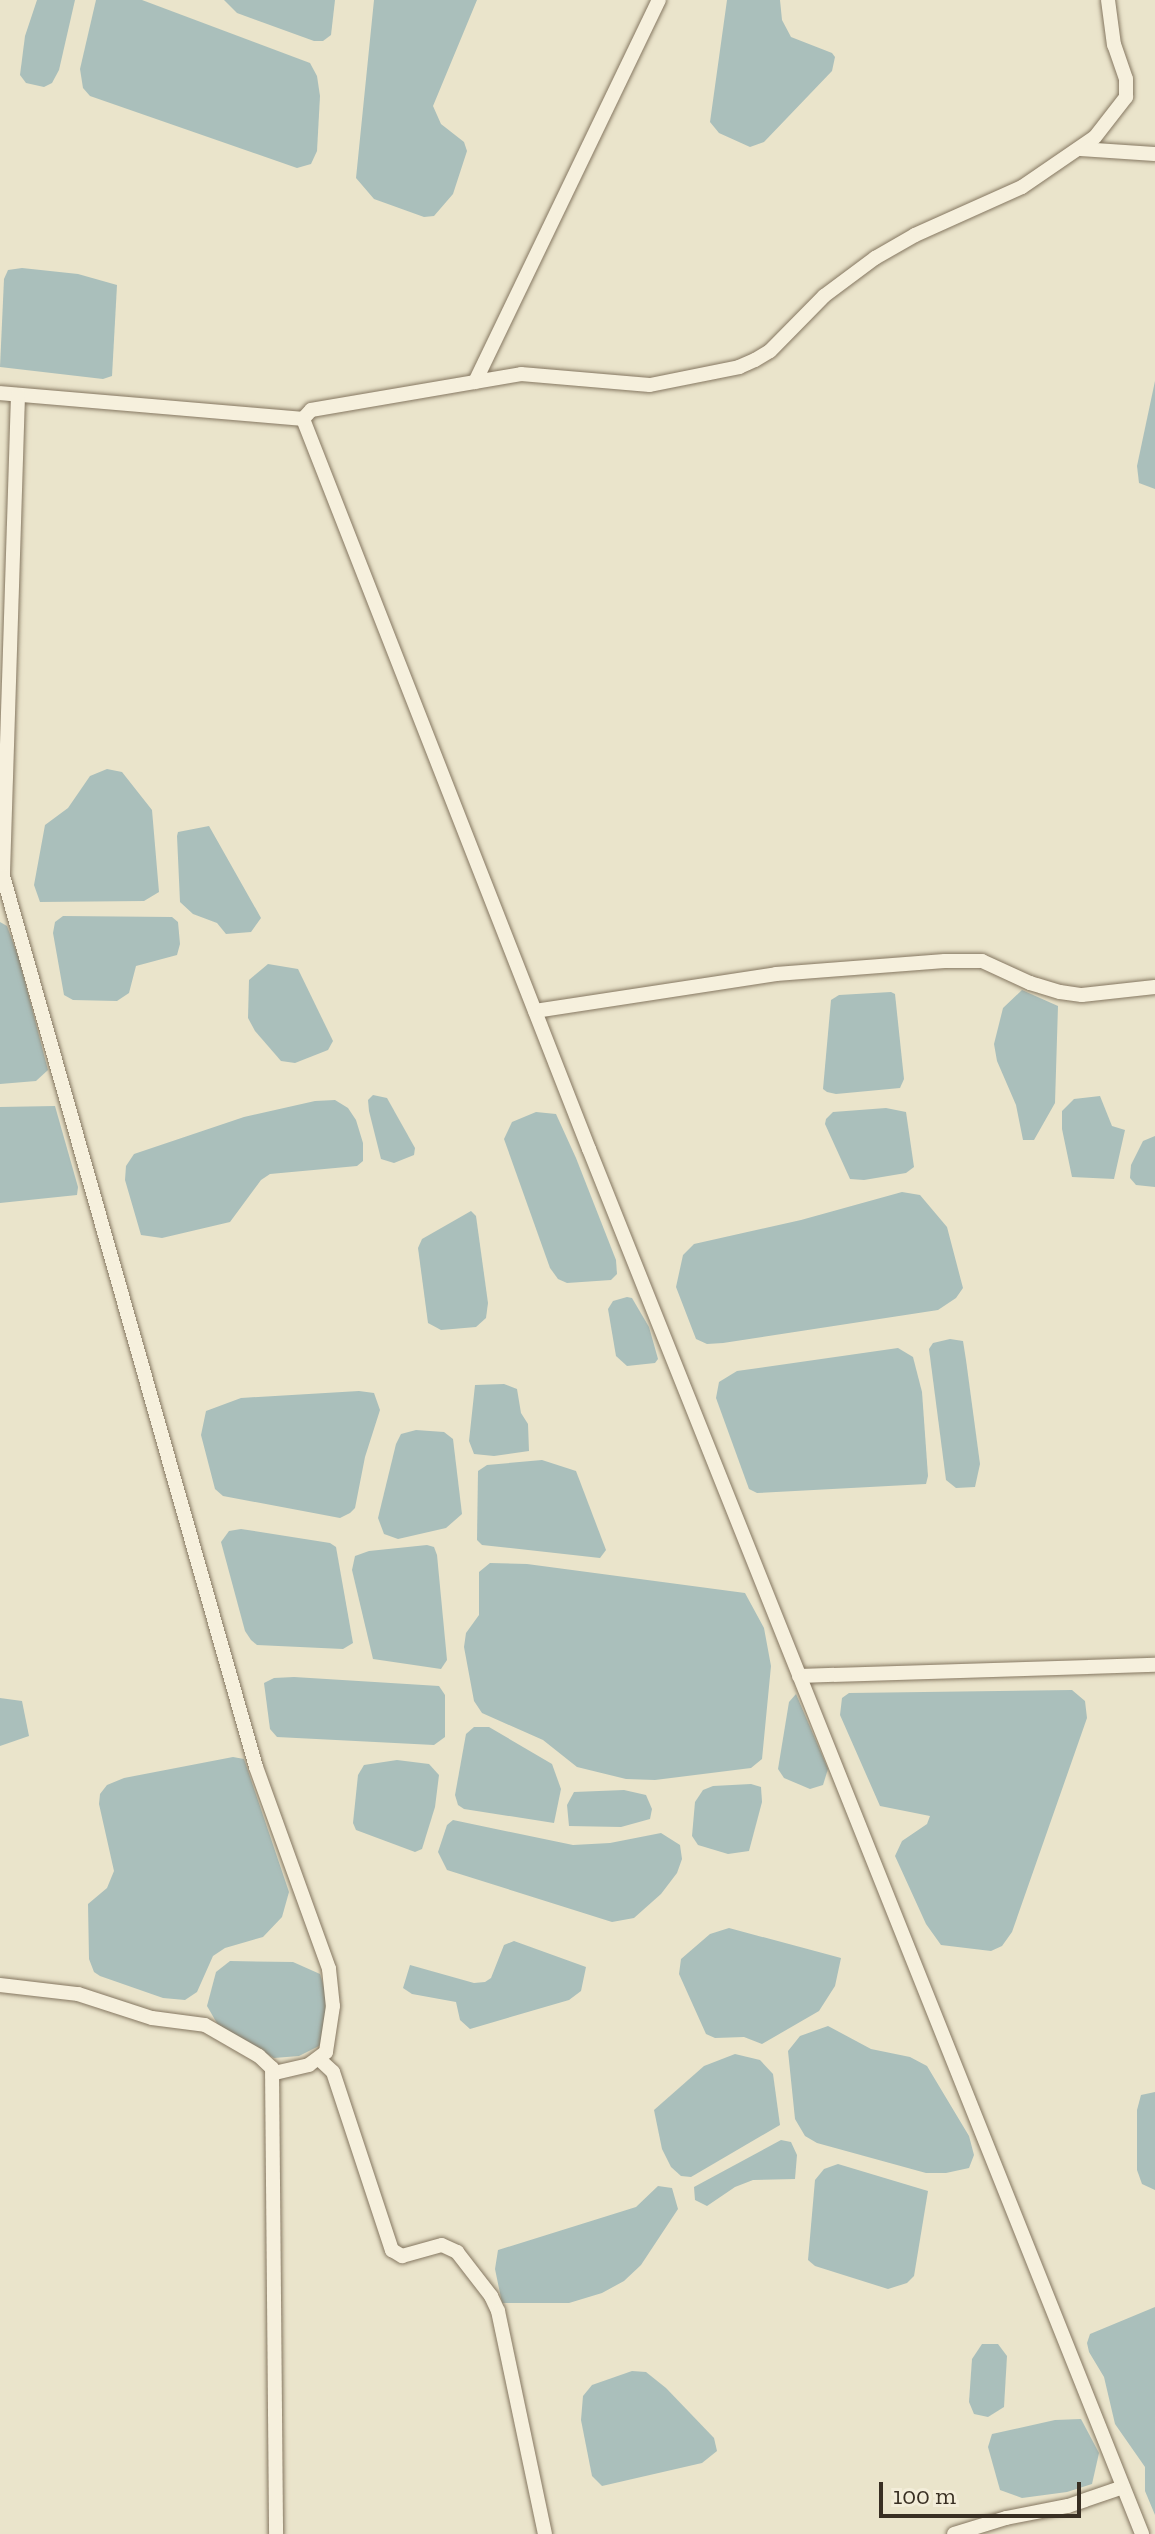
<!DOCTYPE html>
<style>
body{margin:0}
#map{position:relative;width:1155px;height:2534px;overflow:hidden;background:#eae4cb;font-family:"Zilla Slab",serif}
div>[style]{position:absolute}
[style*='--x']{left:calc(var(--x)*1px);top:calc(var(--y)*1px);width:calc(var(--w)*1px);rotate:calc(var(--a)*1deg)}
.water>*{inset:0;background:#aabfbb}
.roads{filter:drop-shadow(0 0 2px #857761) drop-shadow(0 0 2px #857761)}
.minor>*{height:14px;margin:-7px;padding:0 7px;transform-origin:7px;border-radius:7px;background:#f6f0dd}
span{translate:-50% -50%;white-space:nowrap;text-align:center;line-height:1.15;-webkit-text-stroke:8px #f3edd9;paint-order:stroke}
.scale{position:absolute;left:879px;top:2482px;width:202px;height:36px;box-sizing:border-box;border:4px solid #382e22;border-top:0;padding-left:10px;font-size:24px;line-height:28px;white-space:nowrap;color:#382e22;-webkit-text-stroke:6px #f3edd9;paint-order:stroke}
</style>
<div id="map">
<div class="water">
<i style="clip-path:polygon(37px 0,75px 0,59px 70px,52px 83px,44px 87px,26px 83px,20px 75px,25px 36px)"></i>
<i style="clip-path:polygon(96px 0,142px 0,310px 63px,317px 76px,320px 96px,317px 151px,311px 164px,297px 168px,90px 96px,83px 88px,80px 69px)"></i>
<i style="clip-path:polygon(224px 0,335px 0,331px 35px,323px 41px,314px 41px,237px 13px)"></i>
<i style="clip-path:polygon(374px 0,477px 0,433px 106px,441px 124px,464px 142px,467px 151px,453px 194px,434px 216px,424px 217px,374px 199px,356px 178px)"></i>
<i style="clip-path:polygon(727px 0,780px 0,782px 20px,791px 37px,832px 53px,835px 57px,832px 71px,764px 142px,750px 147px,719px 133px,710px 122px)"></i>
<i style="clip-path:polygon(22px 268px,78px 274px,117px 285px,112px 376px,103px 379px,0 367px,4px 279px,8px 270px)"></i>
<i style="clip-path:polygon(1155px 381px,1155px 489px,1139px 483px,1137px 466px)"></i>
<i style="clip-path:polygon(107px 769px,122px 772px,152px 810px,159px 892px,144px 901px,40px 902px,34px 885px,45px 825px,68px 808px,90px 776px)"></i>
<i style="clip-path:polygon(209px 826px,261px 918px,251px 932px,226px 934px,217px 923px,193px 914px,180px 902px,177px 836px,178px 832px)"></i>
<i style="clip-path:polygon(63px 916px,172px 917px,178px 922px,180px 944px,177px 955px,136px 966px,129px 993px,117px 1001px,73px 1000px,64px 995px,53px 933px,55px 922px)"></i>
<i style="clip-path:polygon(0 922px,7px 926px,19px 959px,48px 1070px,36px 1081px,0 1084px)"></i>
<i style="clip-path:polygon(268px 964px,298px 969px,333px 1041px,328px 1050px,295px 1063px,281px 1061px,255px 1031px,248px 1018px,249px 980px)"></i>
<i style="clip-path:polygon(1022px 990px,1058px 1006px,1055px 1103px,1034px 1140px,1023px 1140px,1016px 1105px,997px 1061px,994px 1044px,1003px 1008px)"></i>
<i style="clip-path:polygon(891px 992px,895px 994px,904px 1079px,900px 1088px,836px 1094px,827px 1092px,823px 1089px,831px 1000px,839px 995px)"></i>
<i style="clip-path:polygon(373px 1095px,387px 1098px,415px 1148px,414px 1155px,394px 1163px,381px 1159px,369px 1111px,368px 1100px)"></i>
<i style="clip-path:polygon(1100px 1096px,1112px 1126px,1125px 1130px,1114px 1179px,1072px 1177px,1062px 1129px,1062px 1111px,1074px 1099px)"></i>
<i style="clip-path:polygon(335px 1100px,348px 1108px,356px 1120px,363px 1143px,363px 1161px,357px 1166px,270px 1174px,261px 1180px,230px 1222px,162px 1238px,141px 1235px,125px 1180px,126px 1166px,134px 1154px,244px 1117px,315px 1101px)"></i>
<i style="clip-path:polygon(55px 1106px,78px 1187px,77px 1195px,0 1203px,0 1107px)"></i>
<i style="clip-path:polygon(886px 1108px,906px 1112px,914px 1167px,906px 1173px,864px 1180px,850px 1179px,825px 1124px,826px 1119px,833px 1112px)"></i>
<i style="clip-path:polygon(536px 1112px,556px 1114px,576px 1158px,616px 1260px,617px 1274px,611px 1280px,567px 1283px,558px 1279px,550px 1268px,504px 1139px,512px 1122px)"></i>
<i style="clip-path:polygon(1155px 1136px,1155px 1187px,1136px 1185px,1130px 1178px,1131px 1165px,1143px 1141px)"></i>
<i style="clip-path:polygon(902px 1192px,920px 1195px,947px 1227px,963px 1288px,956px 1298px,938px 1310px,723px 1343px,707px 1344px,696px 1339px,676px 1287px,683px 1255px,694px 1244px,801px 1220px)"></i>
<i style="clip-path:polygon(471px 1211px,476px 1216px,488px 1303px,486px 1318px,476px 1327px,441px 1330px,428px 1323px,418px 1248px,422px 1239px)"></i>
<i style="clip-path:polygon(627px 1297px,632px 1298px,649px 1327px,658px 1359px,655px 1363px,627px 1366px,616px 1356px,608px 1309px,613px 1301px)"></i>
<i style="clip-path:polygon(950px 1339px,963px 1341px,966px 1360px,980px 1464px,975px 1487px,956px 1488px,946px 1480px,929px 1349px,933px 1343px)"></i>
<i style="clip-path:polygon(898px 1348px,913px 1357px,922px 1392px,928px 1476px,926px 1484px,757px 1493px,749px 1489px,716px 1398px,719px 1382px,737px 1371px)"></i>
<i style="clip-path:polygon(504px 1384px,517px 1389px,521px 1413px,528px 1424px,529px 1451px,494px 1456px,474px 1454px,469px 1441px,475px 1385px)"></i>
<i style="clip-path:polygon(359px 1391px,374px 1393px,380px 1410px,365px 1457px,355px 1508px,350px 1513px,340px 1518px,223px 1496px,215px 1489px,201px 1435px,206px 1411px,241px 1398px)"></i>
<i style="clip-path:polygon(416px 1430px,444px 1432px,453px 1439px,462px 1514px,446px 1528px,398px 1539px,384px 1534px,378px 1518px,396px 1444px,401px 1434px)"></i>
<i style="clip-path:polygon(542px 1460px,576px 1471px,606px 1550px,600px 1558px,482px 1545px,477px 1540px,478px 1471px,487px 1465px)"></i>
<i style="clip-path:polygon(241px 1529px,330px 1543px,336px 1547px,353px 1643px,343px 1649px,257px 1645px,251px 1640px,245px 1631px,221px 1542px,229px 1531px)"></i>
<i style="clip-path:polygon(427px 1545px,434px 1547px,437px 1555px,447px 1660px,441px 1669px,373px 1659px,352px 1570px,355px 1556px,369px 1551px)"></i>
<i style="clip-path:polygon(490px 1563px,527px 1564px,745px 1593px,764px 1628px,771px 1666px,762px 1759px,751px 1768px,655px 1780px,626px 1779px,577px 1767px,543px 1740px,482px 1713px,474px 1701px,464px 1647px,466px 1633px,479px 1615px,479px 1572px)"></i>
<i style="clip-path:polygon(294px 1677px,439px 1686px,445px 1695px,445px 1737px,434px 1745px,277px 1737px,270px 1729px,264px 1683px,274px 1678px)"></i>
<i style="clip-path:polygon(1072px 1690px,1085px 1701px,1087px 1718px,1012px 1932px,1002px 1946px,991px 1951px,941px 1945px,926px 1924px,895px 1856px,902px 1841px,927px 1824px,930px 1816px,880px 1806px,840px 1715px,842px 1698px,849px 1693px)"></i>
<i style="clip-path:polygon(796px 1694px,828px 1769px,823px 1785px,810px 1789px,784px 1778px,778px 1769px,789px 1702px)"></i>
<i style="clip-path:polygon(0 1698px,22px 1701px,29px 1736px,0 1746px)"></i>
<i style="clip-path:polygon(474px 1727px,489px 1727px,552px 1764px,561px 1789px,554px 1823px,464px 1809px,458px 1805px,455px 1795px,466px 1734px)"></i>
<i style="clip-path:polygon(233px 1757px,244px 1759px,289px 1892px,282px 1917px,263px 1937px,225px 1948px,213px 1956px,197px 1992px,185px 2000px,163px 1998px,100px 1976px,94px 1972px,89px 1959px,88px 1904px,107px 1888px,114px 1871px,99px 1804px,100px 1794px,107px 1785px,124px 1778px)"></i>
<i style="clip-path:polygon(397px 1760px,429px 1764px,439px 1775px,435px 1807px,422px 1849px,415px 1852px,356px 1830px,353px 1823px,358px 1775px,364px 1765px)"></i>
<i style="clip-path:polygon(751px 1784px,761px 1787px,762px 1802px,749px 1851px,728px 1854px,698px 1845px,692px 1836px,695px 1802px,703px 1790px,713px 1786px)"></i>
<i style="clip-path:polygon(624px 1790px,646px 1795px,652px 1809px,650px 1819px,621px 1827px,569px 1826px,567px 1805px,574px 1792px)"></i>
<i style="clip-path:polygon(453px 1820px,573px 1845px,610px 1843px,661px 1833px,680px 1845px,682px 1859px,677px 1873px,661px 1894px,634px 1918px,612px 1922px,447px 1870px,438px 1852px,447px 1825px)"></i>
<i style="clip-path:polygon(729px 1928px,841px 1958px,835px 1986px,819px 2011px,762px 2044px,744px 2037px,715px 2038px,706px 2034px,679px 1974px,681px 1959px,710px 1934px)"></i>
<i style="clip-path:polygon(514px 1941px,586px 1967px,581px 1991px,569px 2000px,470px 2029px,460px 2020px,456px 2002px,412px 1994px,403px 1988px,410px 1965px,474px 1983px,485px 1982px,491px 1978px,504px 1945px)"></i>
<i style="clip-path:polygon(230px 1961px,293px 1962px,320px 1974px,326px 1993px,325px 2033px,319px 2046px,299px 2056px,274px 2058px,218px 2025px,207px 2006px,216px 1972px)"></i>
<i style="clip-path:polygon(828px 2026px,871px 2049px,910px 2057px,927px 2066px,969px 2136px,974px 2155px,969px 2168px,946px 2173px,926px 2173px,817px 2143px,805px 2136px,795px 2119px,788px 2051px,800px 2036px)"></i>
<i style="clip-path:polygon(735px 2054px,760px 2060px,773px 2074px,780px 2125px,691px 2177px,681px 2176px,671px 2167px,662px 2149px,654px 2110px,704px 2066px)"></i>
<i style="clip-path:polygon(1155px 2092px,1155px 2190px,1142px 2184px,1137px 2170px,1137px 2110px,1141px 2095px)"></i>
<i style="clip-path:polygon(781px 2140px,791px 2142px,797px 2155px,795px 2179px,753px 2180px,735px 2187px,707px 2206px,695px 2200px,694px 2187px)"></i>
<i style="clip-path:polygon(838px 2164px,928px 2191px,914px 2276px,907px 2283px,888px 2289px,815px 2266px,808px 2260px,815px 2180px,824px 2169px)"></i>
<i style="clip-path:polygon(658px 2186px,672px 2188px,678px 2209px,641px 2265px,624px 2281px,602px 2293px,569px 2303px,502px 2303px,495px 2269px,498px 2250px,636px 2207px)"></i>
<i style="clip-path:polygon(1155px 2307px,1155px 2515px,1145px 2491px,1145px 2467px,1115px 2424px,1104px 2377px,1089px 2352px,1087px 2343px,1090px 2334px)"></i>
<i style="clip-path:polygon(982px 2344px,998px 2344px,1007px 2356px,1004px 2407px,988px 2417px,974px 2414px,969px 2402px,972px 2359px)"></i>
<i style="clip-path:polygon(632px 2371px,646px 2372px,666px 2388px,714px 2438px,717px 2451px,702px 2463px,602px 2486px,592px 2476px,581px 2420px,583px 2396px,592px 2385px)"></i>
<i style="clip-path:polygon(1081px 2419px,1099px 2453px,1092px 2484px,1067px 2492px,1022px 2498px,1000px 2490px,988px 2447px,992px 2434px,1055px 2420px)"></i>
</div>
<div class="roads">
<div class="minor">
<i style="--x:1080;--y:149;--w:75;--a:3.8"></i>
<i style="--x:475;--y:382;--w:424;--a:-64.3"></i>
<i style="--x:0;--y:393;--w:304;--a:4.9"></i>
<i style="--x:18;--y:395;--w:481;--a:91.8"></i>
<i style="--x:3;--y:876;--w:926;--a:74.15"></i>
<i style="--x:256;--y:1767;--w:215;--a:70.1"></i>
<i style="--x:329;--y:1969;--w:37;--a:84"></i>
<i style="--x:333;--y:2006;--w:47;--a:98.7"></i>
<i style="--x:326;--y:2052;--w:21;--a:143"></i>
<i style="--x:309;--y:2065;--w:37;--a:167"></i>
<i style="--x:303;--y:419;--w:784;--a:68.61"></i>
<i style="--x:589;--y:1149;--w:1491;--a:68.23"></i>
<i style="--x:303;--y:419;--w:12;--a:-48"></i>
<i style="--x:311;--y:410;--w:213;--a:-9.7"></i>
<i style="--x:521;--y:374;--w:129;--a:4.9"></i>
<i style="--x:650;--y:385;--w:91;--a:-11.4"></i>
<i style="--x:739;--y:367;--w:17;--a:-24"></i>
<i style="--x:755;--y:360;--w:17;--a:-31"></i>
<i style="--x:770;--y:351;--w:77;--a:-45.5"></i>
<i style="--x:824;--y:296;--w:64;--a:-36.7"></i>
<i style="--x:875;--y:258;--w:46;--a:-29.9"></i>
<i style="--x:915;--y:235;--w:117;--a:-24.2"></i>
<i style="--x:1022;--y:187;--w:88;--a:-34.4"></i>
<i style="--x:1095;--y:137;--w:51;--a:-52.2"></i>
<i style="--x:1126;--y:97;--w:18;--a:-90"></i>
<i style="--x:1126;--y:79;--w:36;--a:-109"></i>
<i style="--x:1114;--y:45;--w:45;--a:-97.6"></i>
<i style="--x:535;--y:1011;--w:244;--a:-8.7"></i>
<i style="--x:776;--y:974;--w:169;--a:-4.4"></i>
<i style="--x:945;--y:961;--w:37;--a:0"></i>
<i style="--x:982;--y:961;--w:53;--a:24.6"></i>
<i style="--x:1030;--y:983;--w:31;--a:17"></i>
<i style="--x:1060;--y:992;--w:22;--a:8"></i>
<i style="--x:1082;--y:995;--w:73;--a:-6.3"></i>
<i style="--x:799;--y:1676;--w:356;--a:-1.8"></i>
<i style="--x:0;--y:1985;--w:79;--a:6.6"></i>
<i style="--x:78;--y:1994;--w:78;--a:18"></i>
<i style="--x:152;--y:2018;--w:53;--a:7.5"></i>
<i style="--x:205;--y:2025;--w:62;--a:29.9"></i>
<i style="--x:259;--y:2056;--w:18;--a:43"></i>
<i style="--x:272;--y:2068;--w:466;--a:89.5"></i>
<i style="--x:319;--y:2059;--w:19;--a:43"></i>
<i style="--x:333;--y:2072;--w:188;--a:71.7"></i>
<i style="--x:392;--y:2250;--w:12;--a:31"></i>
<i style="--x:402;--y:2256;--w:41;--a:-15.4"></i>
<i style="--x:442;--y:2245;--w:17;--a:25"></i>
<i style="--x:457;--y:2252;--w:56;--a:52.3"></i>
<i style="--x:491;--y:2296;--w:17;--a:65"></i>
<i style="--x:498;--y:2311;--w:228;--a:78.1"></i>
<i style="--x:954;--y:2534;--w:54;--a:-17.1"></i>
<i style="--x:1006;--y:2518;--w:63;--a:-11"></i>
<i style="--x:1068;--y:2506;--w:58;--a:-19.1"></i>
</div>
</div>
<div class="scale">100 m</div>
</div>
